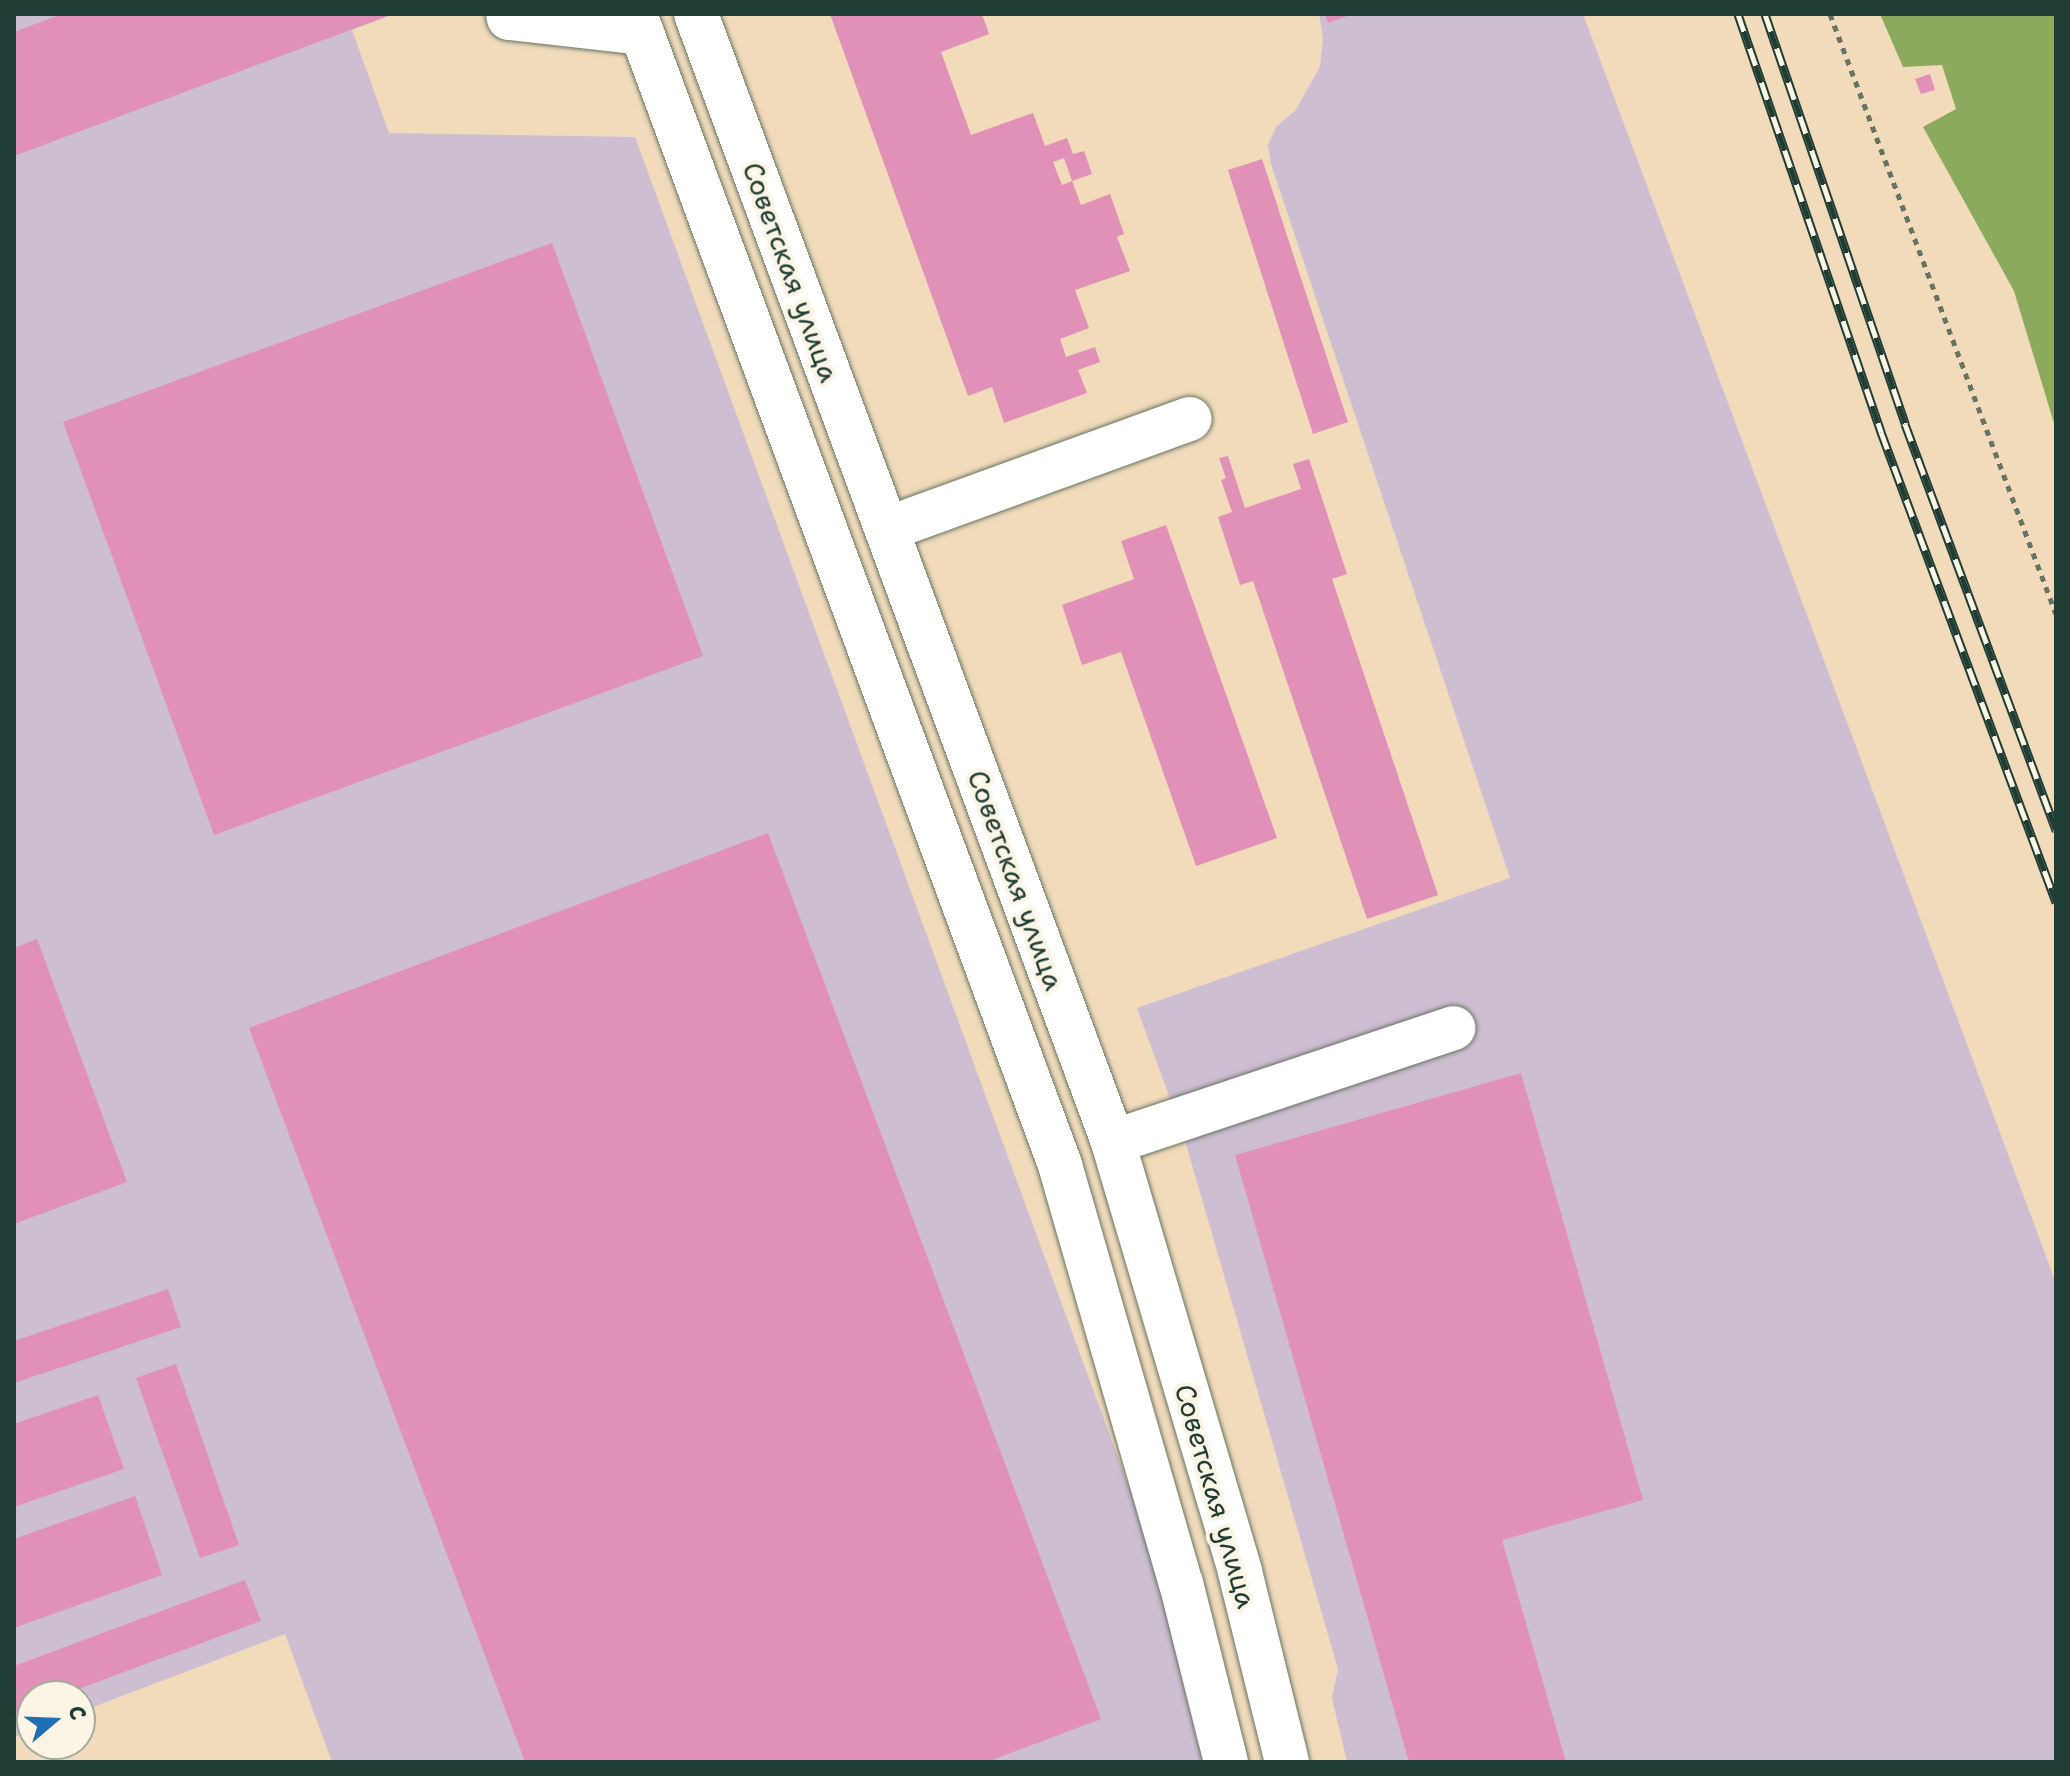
<!DOCTYPE html>
<meta charset="utf-8">
<style>
body{margin:0}
#map{position:relative;width:2070px;height:1776px;overflow:hidden;background:#f1dbbb;font-family:"Shantell Sans",sans-serif}
div>[style]{position:absolute}
[style*='--x']{left:calc(var(--x)*1px);top:calc(var(--y)*1px);width:calc(var(--w)*1px);rotate:calc(var(--a)*1deg)}
.industrial>*{inset:0;background:#cdbed2}
.forest>*{inset:0;background:#8caa5d}
.building>*{inset:0;background:#e191b7}
.path>*{height:5px;margin-top:-2.5px;transform-origin:0;background:repeating-linear-gradient(90deg,#687463 0 6px,transparent 0 12px)}
.roads{filter:drop-shadow(0 0 2px #687463) drop-shadow(0 0 2px #687463)}
.minor>*{height:44px;margin:-22px;padding:0 22px;transform-origin:22px;border-radius:22px;background:#fff}
.major>*{height:44px;margin:-22px;padding:0 22px;transform-origin:22px;border-radius:22px;background:#fff}
.rail>*{height:9px;margin-top:-4.5px;transform-origin:0;background:repeating-linear-gradient(90deg,#fcf5e5 0 18px,#1f3d34 0 36px);box-sizing:border-box;border-block:2px solid #1f3d34}
span{translate:-50% -50%;white-space:nowrap;text-align:center;line-height:1.15;-webkit-text-stroke:8px #fcf5e5;paint-order:stroke}
.street-label{font-size:28px;color:#1f3d34}
.frame{position:absolute;inset:0;border:16px solid #1f3d34;pointer-events:none}
.north{position:absolute;left:16px;top:1680px;width:80px;height:80px;box-sizing:border-box;background:#fcf5e5;border:2px solid #a4ab9e;border-radius:50%;rotate:71deg;font-size:22px;font-weight:700;line-height:32px;text-align:center;color:#1f3d34}
.north::after{content:'';display:block;margin:auto;width:28px;height:36px;background:#1f6fb2;clip-path:polygon(50% 0,100% 100%,50% 72%,0 100%)}
</style>
<div id="map">
<div class="industrial">
<i style="clip-path:polygon(14px 14px,394px 14px,352px 30px,389px 133px,635px 137px,1158px 1567px,1207px 1762px,332px 1762px,285px 1634px,80px 1712px,80px 1696px,32px 1696px,32px 1730px,14px 1737px)"></i>
<i style="clip-path:polygon(1319px 14px,1583px 14px,2056px 1283px,2056px 1762px,1347px 1762px,1332px 1698px,1338px 1669px,1184px 1137px,1137px 1008px,1510px 878px,1271px 164px,1268px 145px,1276px 127px,1295px 111px,1320px 67px,1323px 38px)"></i>
</div>
<div class="forest">
<i style="clip-path:polygon(1880px 14px,2056px 14px,2056px 430px,2014px 291px,1923px 127px,1956px 109px,1942px 65px,1903px 67px)"></i>
</div>
<div class="building">
<i style="clip-path:polygon(62px 14px,393px 14px,14px 156px,14px 32px)"></i>
<i style="clip-path:polygon(830px 14px,982px 14px,989px 34px,941px 52px,971px 135px,1033px 113px,1045px 146px,1067px 138px,1073px 154px,1084px 151px,1092px 174px,1072px 181px,1064px 158px,1053px 162px,1062px 185px,1072px 181px,1081px 205px,1110px 194px,1124px 234px,1117px 237px,1130px 271px,1075px 290px,1089px 328px,1060px 339px,1066px 357px,1095px 347px,1100px 362px,1078px 370px,1087px 393px,1004px 423px,992px 387px,968px 396px)"></i>
<i style="clip-path:polygon(1325px 14px,1353px 14px,1328px 23px)"></i>
<i style="clip-path:polygon(1930px 74px,1935px 90px,1921px 94px,1915px 79px)"></i>
<i style="clip-path:polygon(1262px 159px,1348px 422px,1313px 434px,1228px 170px)"></i>
<i style="clip-path:polygon(552px 243px,703px 656px,214px 835px,63px 422px)"></i>
<i style="clip-path:polygon(1228px 456px,1245px 508px,1301px 489px,1293px 464px,1309px 459px,1347px 574px,1332px 579px,1438px 895px,1367px 919px,1253px 581px,1240px 585px,1218px 517px,1232px 512px,1221px 480px,1226px 478px,1219px 458px)"></i>
<i style="clip-path:polygon(1166px 525px,1277px 838px,1196px 866px,1121px 652px,1082px 665px,1062px 605px,1134px 579px,1121px 541px)"></i>
<i style="clip-path:polygon(768px 833px,1101px 1719px,987px 1762px,525px 1762px,249px 1028px)"></i>
<i style="clip-path:polygon(37px 939px,127px 1182px,14px 1224px,14px 948px)"></i>
<i style="clip-path:polygon(1521px 1073px,1643px 1500px,1502px 1540px,1566px 1762px,1409px 1762px,1235px 1155px)"></i>
<i style="clip-path:polygon(168px 1289px,181px 1327px,14px 1383px,14px 1341px)"></i>
<i style="clip-path:polygon(176px 1364px,239px 1545px,200px 1558px,136px 1378px)"></i>
<i style="clip-path:polygon(98px 1395px,124px 1469px,14px 1507px,14px 1424px)"></i>
<i style="clip-path:polygon(135px 1496px,162px 1575px,14px 1628px,14px 1539px)"></i>
<i style="clip-path:polygon(245px 1580px,261px 1621px,60px 1696px,32px 1696px,32px 1707px,14px 1713px,14px 1666px)"></i>
</div>
<div class="path">
<i style="--x:1830;--y:14;--w:641;--a:69.36"></i>
</div>
<div class="roads">
<div class="minor">
<i style="--x:508;--y:14;--w:4;--a:76"></i>
<i style="--x:509;--y:18;--w:134;--a:6.4"></i>
<i style="--x:887;--y:529;--w:322;--a:-20"></i>
<i style="--x:1113;--y:1142;--w:359;--a:-18.5"></i>
</div>
<div class="major">
<i style="--x:635;--y:14;--w:1227;--a:69.73"></i>
<i style="--x:1060;--y:1165;--w:435;--a:73.9"></i>
<i style="--x:1181;--y:1583;--w:185;--a:75.9"></i>
<i style="--x:696;--y:14;--w:1203;--a:69.71"></i>
<i style="--x:1113;--y:1142;--w:448;--a:73.5"></i>
<i style="--x:1240;--y:1572;--w:196;--a:76.1"></i>
</div>
</div>
<div class="rail">
<i style="--x:1738;--y:14;--w:442;--a:71.1"></i>
<i style="--x:1881;--y:432;--w:502;--a:69.58"></i>
<i style="--x:1765;--y:14;--w:433;--a:71.1"></i>
<i style="--x:1905;--y:424;--w:434;--a:69.6"></i>
</div>
<div class="street-label">
<span style="left:791px;top:272px;rotate:70deg">Советская улица</span>
<span style="left:1016px;top:880px;rotate:70deg">Советская улица</span>
<span style="left:1216px;top:1496px;rotate:74deg">Советская улица</span>
</div>
<div class="frame"></div>
<div class="north">С</div>
</div>
